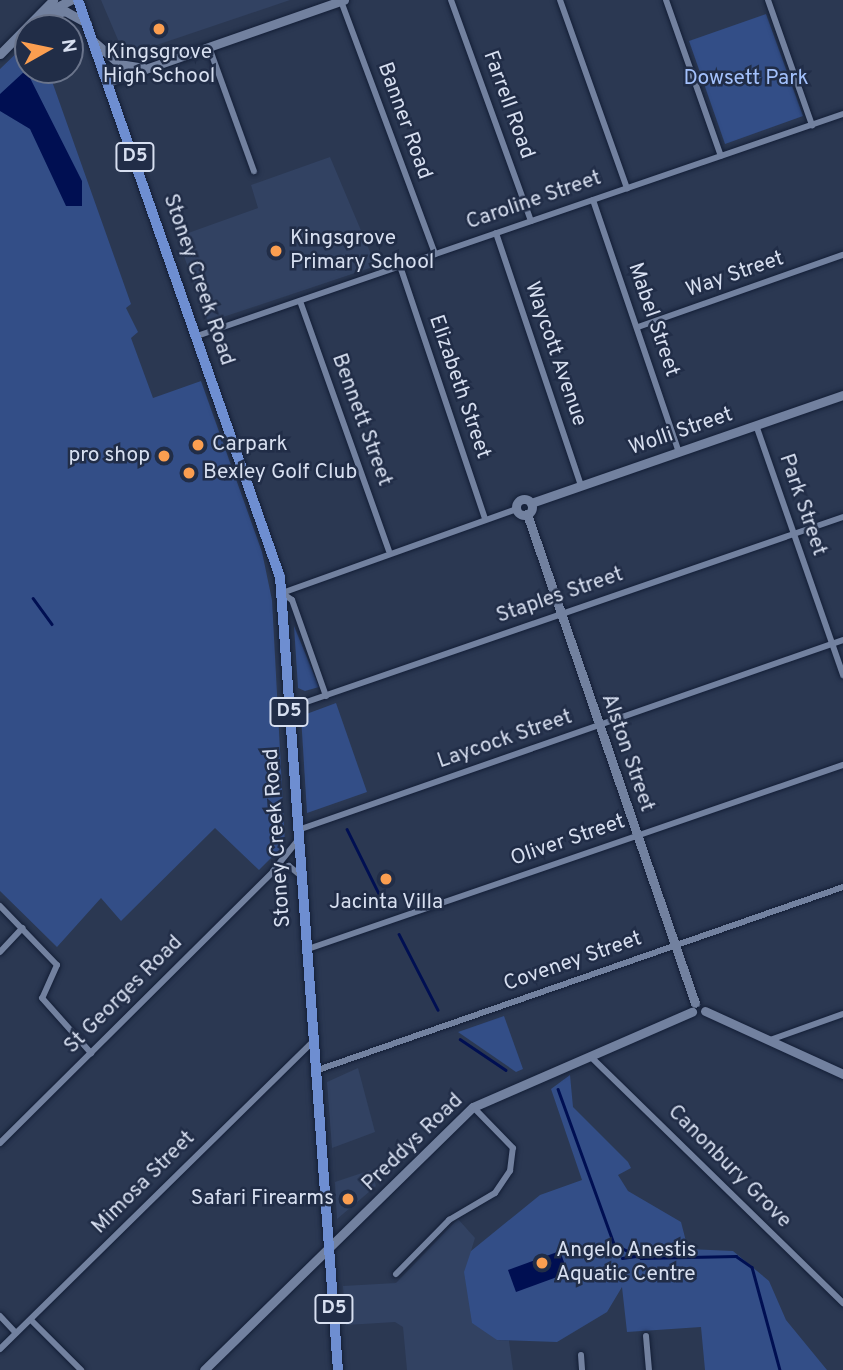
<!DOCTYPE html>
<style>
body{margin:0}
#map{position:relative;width:843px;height:1370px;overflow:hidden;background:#2b3852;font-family:Overpass,sans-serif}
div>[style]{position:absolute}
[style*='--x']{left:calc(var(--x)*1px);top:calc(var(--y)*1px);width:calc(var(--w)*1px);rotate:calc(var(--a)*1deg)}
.built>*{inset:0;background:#324262}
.green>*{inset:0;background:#334e87}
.water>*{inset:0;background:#000f52}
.stream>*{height:2.5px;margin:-1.25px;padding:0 1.25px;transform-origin:1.25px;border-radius:1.25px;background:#000f52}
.roads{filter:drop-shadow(0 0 2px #131e36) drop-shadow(0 0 2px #131e36)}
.street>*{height:6px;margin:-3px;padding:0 3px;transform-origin:3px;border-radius:3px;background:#72819f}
.secondary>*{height:9px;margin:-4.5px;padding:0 4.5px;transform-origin:4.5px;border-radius:4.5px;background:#72819f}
.secondary>.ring{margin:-4.5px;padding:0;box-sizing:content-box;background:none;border:9px solid #72819f;border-radius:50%}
.primary>*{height:10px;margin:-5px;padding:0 5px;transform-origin:5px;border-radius:5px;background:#6e8ed1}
.dots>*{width:19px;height:19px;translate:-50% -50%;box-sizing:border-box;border:4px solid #212d47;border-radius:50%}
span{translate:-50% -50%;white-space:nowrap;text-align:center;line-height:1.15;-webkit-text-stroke:5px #212d47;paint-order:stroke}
.shield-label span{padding:2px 5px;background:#212d47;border:2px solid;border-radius:5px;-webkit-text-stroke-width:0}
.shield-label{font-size:19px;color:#d7dff0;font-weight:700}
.poi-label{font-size:21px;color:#d7dff0}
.left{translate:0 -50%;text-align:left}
.right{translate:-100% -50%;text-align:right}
.park-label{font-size:21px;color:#a3c1fc}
.street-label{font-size:21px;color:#d7dff0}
.north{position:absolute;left:14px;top:14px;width:70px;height:70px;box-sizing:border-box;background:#212d47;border:2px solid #6a748b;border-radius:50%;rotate:81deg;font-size:19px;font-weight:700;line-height:28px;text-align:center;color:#d7dff0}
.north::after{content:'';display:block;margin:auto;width:24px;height:32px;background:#fb9e50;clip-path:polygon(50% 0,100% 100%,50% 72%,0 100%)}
</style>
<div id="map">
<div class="built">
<i style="clip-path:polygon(101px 0,290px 0,136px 52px,121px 47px)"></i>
<i style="clip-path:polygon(330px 157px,376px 266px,208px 322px,177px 237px,258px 208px,251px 185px)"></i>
<i style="clip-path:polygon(358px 1068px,375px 1132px,332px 1148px,327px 1082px)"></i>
<i style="clip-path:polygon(371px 1170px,376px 1186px,337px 1219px,335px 1182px)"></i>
<i style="clip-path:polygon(458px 1219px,475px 1238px,471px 1251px,497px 1340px,509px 1341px,513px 1370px,407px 1370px,403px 1327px,395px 1322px,346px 1325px,343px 1286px,396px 1283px)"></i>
</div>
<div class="green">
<i style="clip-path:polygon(766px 14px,803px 116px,725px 144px,689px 41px)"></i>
<i style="clip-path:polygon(28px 42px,28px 70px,48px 70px,131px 304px,126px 308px,138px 332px,131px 338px,153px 398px,201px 381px,262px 552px,272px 600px,285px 844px,259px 870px,215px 828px,121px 921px,101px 898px,57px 947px,0 891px,0 69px)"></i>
<i style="clip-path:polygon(294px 626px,319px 687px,305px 691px,298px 688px)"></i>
<i style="clip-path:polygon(336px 703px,367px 792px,307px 813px,301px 716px)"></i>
<i style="clip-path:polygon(504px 1016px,523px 1069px,516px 1072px,458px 1032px)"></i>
<i style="clip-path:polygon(570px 1075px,573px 1107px,628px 1162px,631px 1168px,618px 1175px,628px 1191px,681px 1222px,688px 1249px,733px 1251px,769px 1281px,786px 1320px,827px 1370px,705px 1370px,701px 1327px,627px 1332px,622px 1287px,607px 1312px,557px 1342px,497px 1340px,472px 1323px,464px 1272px,471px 1251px,540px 1195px,582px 1180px,551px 1089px)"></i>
</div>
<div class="water">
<i style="clip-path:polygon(26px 70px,82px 181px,82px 206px,66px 206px,30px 129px,0 111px,0 94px)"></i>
<i style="clip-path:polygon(560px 1251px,568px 1273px,516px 1292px,508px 1270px)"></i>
</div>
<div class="stream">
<i style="--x:33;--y:598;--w:32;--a:54"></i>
<i style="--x:347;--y:829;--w:88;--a:63.7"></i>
<i style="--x:399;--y:934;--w:85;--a:62.8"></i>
<i style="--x:460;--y:1039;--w:55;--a:34"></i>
<i style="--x:558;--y:1089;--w:165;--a:70.1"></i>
<i style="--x:614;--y:1244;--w:30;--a:27"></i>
<i style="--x:641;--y:1258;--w:95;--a:-1.2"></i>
<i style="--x:736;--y:1256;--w:19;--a:35"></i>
<i style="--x:752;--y:1267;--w:107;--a:74.8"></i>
<i style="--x:622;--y:1258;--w:14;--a:-8"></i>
</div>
<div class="roads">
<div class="street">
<i style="--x:451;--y:0;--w:235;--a:70.1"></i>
<i style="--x:560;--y:0;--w:200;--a:70.4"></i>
<i style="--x:666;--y:0;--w:165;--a:70.6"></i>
<i style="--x:768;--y:0;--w:133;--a:70.6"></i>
<i style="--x:341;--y:1;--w:270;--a:69.6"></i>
<i style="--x:209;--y:47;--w:132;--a:70.1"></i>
<i style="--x:593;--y:200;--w:266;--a:71.2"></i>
<i style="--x:496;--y:233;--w:267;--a:71.4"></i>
<i style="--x:400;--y:266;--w:266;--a:71.4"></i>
<i style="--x:300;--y:301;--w:265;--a:70.4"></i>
<i style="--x:638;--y:327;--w:217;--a:-19.4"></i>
<i style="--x:197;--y:336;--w:683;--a:-18.97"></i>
<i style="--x:756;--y:425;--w:265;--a:70.8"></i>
<i style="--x:326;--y:696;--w:102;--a:-109.5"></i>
<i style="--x:292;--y:600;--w:12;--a:-145"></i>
<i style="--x:282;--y:593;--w:249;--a:-19.7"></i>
<i style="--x:289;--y:708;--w:586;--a:-19.02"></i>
<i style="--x:298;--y:830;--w:577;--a:-19.22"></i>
<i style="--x:273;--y:871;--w:38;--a:-51"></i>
<i style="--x:0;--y:906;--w:82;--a:46"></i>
<i style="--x:57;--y:965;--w:36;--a:114"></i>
<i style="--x:42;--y:998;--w:74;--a:48.3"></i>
<i style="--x:305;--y:950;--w:569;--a:-18.98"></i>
<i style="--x:0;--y:952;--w:33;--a:-47"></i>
<i style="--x:770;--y:1040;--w:77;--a:-19.6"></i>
<i style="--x:590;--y:1056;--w:354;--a:44.3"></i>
<i style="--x:315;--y:1071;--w:559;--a:-19.21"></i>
<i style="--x:0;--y:1143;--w:385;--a:-44.8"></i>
<i style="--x:273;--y:872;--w:17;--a:-21"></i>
<i style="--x:289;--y:866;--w:14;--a:39"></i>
<i style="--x:396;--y:1274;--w:76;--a:-45.5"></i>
<i style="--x:449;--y:1220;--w:53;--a:-30.4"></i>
<i style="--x:495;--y:1193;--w:27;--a:-56"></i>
<i style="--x:510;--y:1171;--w:23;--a:-83"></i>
<i style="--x:513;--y:1148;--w:57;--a:-134.3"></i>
<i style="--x:0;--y:1316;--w:23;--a:47"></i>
<i style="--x:31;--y:1320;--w:71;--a:45"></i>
<i style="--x:646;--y:1336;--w:34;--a:85"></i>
<i style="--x:0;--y:1349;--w:439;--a:-44.5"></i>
<i style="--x:581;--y:1355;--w:15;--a:86"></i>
</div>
<div class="secondary">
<i style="--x:51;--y:10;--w:22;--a:-27"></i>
<i style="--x:40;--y:17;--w:26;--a:-13"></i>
<i style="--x:65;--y:11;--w:25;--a:29"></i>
<i style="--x:93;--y:41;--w:35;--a:41"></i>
<i style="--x:119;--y:64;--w:24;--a:9"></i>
<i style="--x:0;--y:54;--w:76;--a:-45.5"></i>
<i style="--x:108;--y:82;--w:250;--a:-19.2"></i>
<i class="ring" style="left:516px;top:499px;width:7px;height:7px"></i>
<i style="--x:531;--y:503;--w:330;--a:-19.1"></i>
<i style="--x:527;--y:514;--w:517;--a:71.04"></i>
<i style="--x:705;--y:1011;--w:152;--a:24.5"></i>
<i style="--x:204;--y:1370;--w:376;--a:-44.4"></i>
<i style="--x:473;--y:1107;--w:239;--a:-23.5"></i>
</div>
<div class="primary">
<i style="--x:78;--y:0;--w:611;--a:70.71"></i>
<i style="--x:280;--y:577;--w:795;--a:85.82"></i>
</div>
</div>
<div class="dots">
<i style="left:159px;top:29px;background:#fb9e50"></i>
<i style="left:276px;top:251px;background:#fb9e50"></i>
<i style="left:198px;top:445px;background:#fb9e50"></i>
<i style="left:164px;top:456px;background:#fb9e50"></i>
<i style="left:189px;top:473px;background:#fb9e50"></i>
<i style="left:386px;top:879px;background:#fb9e50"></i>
<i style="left:348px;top:1199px;background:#fb9e50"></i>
<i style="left:542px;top:1263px;background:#fb9e50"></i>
</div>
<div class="shield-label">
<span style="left:135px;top:157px">D5</span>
<span style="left:289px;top:712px">D5</span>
<span style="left:334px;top:1309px">D5</span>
</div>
<div class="poi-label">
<span style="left:159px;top:65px">Kingsgrove<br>High School</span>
<span class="left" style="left:290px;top:251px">Kingsgrove<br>Primary School</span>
<span class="left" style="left:212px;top:445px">Carpark</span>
<span class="right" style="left:150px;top:456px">pro shop</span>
<span class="left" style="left:203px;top:473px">Bexley Golf Club</span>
<span style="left:386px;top:903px">Jacinta Villa</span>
<span class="right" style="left:334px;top:1199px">Safari Firearms</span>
<span class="left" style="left:556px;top:1263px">Angelo Anestis<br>Aquatic Centre</span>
</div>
<div class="park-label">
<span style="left:746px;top:79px">Dowsett Park</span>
</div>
<div class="street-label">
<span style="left:508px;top:105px;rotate:70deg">Farrell Road</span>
<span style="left:404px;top:121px;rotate:70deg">Banner Road</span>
<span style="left:534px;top:201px;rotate:-19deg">Caroline Street</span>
<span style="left:735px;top:275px;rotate:-19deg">Way Street</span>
<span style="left:198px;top:280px;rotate:71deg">Stoney Creek Road</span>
<span style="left:653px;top:320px;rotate:71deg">Mabel Street</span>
<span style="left:555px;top:354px;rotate:71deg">Waycott Avenue</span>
<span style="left:459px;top:387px;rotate:71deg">Elizabeth Street</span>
<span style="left:361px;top:420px;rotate:70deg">Bennett Street</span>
<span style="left:681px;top:432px;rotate:-19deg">Wolli Street</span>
<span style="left:802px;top:505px;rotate:71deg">Park Street</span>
<span style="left:560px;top:596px;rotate:-19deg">Staples Street</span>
<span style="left:505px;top:740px;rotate:-19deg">Laycock Street</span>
<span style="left:627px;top:753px;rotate:71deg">Alston Street</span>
<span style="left:278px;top:838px;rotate:-94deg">Stoney Creek Road</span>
<span style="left:568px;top:841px;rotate:-19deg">Oliver Street</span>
<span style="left:573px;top:962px;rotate:-19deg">Coveney Street</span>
<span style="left:124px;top:995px;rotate:-45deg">St Georges Road</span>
<span style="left:413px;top:1143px;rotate:-44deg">Preddys Road</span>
<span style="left:729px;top:1167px;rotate:45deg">Canonbury Grove</span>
<span style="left:144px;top:1183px;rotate:-45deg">Mimosa Street</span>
</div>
<div class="north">N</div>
</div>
